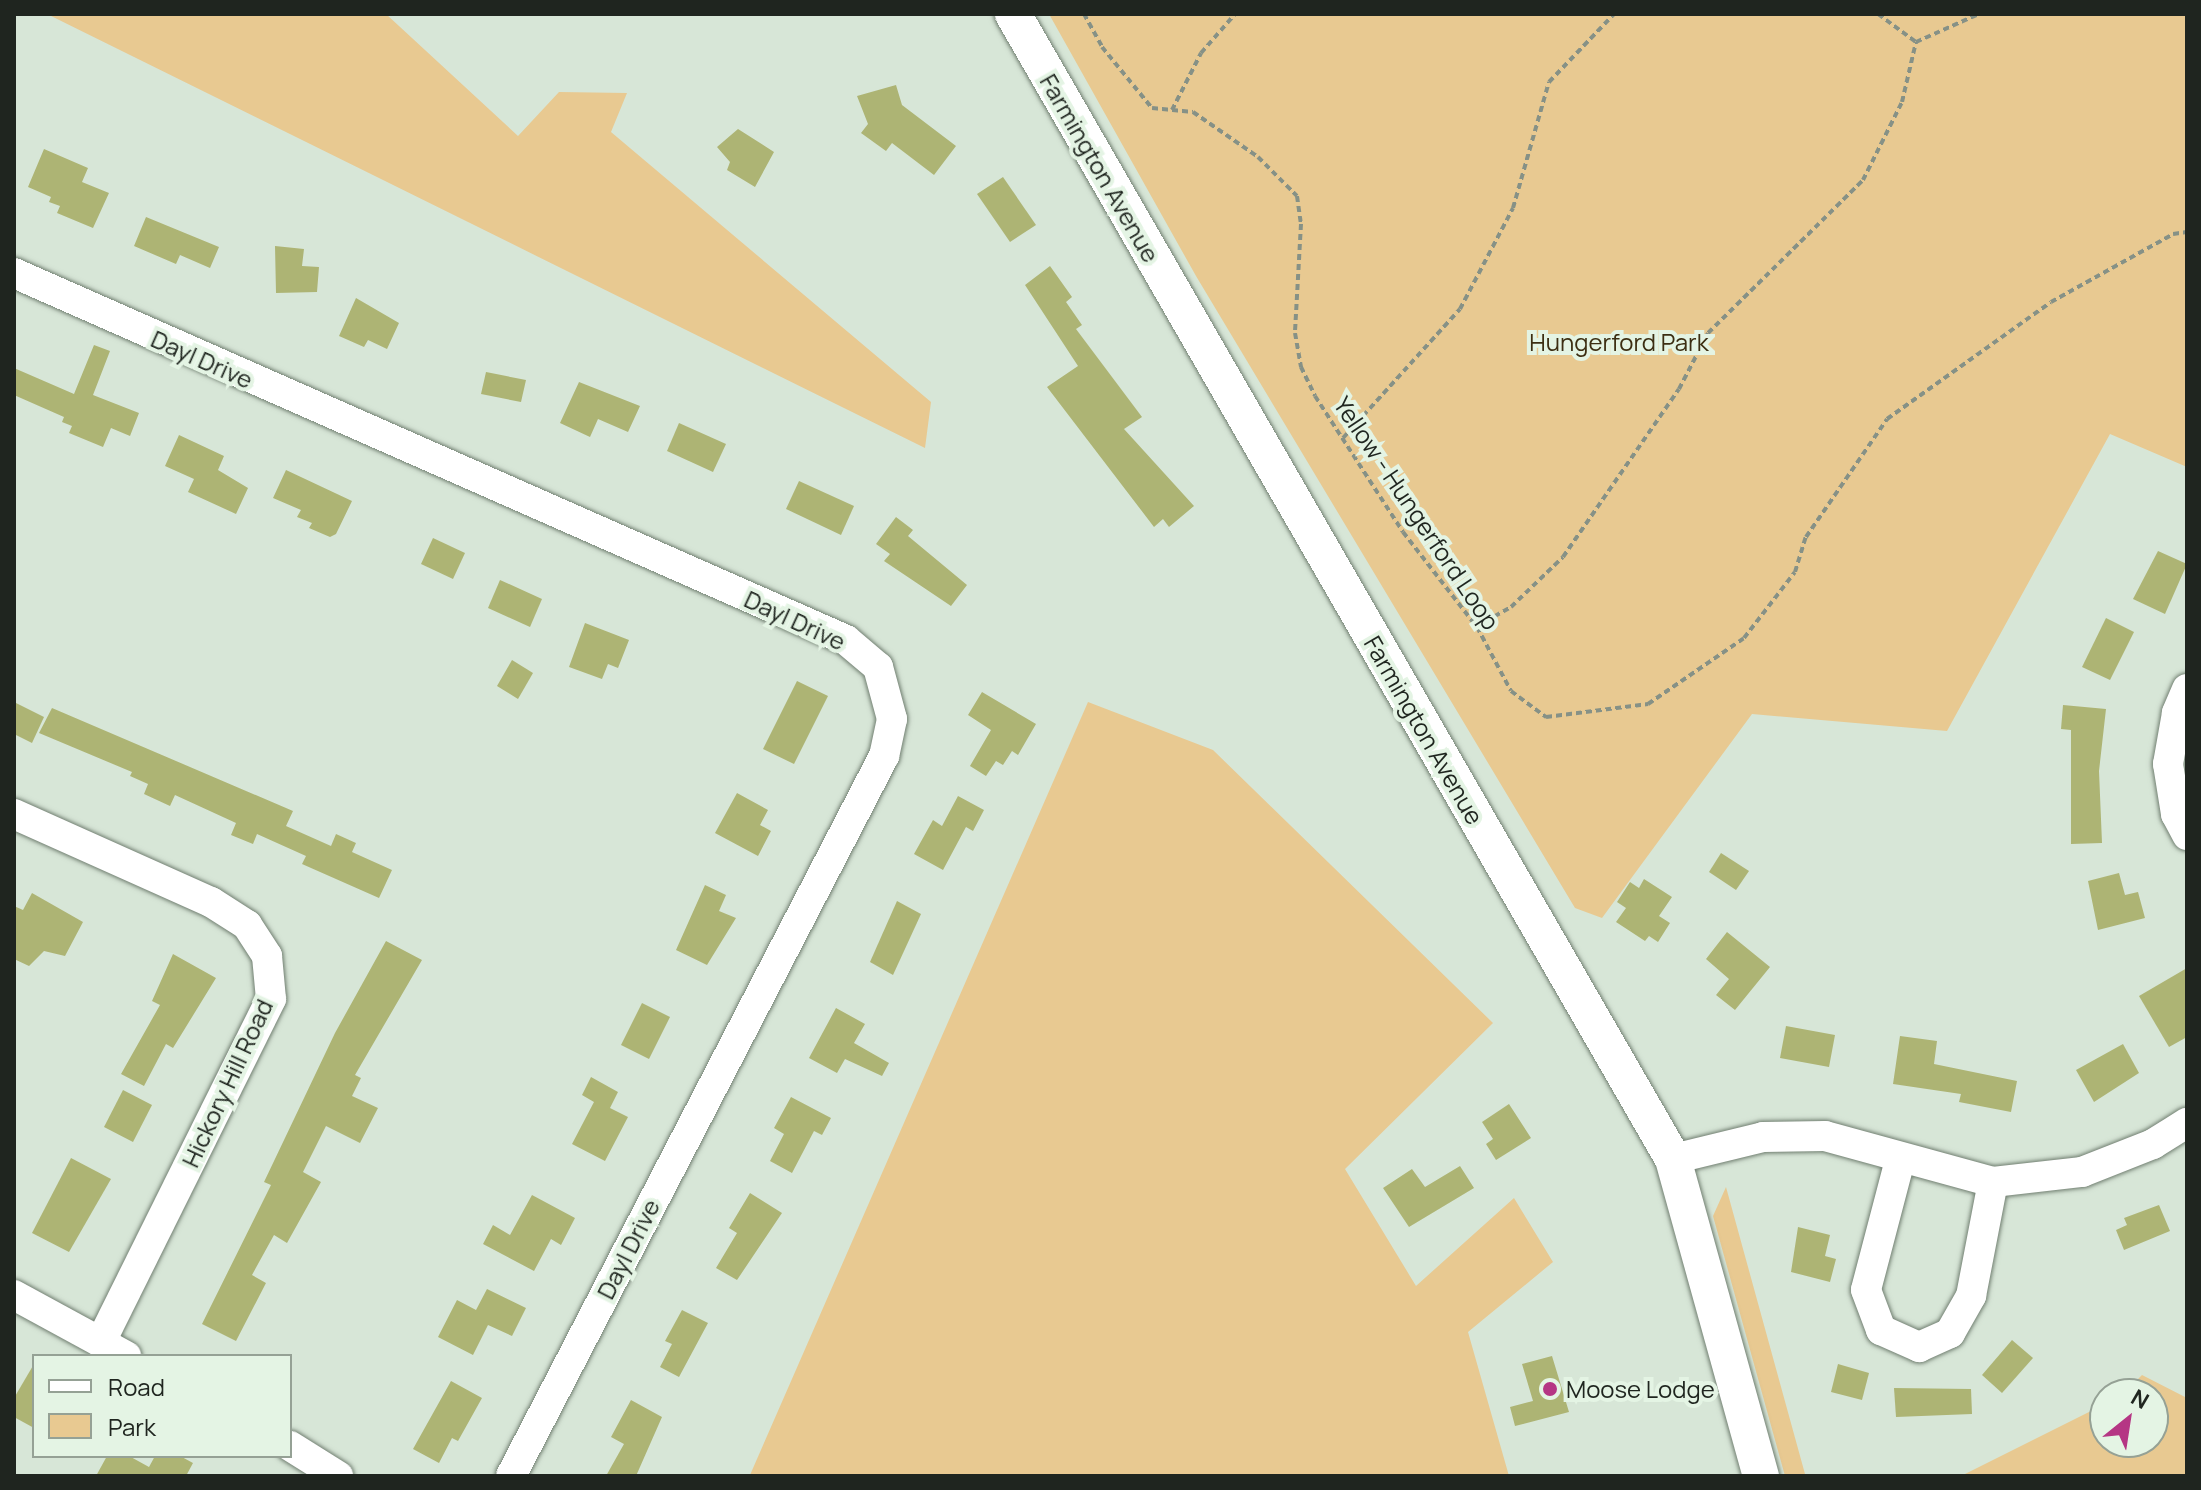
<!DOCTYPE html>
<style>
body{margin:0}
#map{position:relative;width:2201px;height:1490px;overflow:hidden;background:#d7e6d7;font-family:Manrope,sans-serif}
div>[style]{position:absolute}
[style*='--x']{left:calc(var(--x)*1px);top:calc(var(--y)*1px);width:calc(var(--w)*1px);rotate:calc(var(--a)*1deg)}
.green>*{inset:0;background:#e8c991}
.building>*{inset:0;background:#adb474}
.path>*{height:4px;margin-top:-2px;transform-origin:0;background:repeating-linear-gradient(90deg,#869186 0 6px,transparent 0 10px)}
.roads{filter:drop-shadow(0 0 2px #717f71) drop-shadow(0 0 2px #717f71)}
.minor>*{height:30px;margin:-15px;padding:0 15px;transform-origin:15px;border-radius:15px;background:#fff}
.major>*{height:36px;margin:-18px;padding:0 18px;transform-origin:18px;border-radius:18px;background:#fff}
.dots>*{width:22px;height:22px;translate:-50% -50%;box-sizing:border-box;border:4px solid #e4f4e4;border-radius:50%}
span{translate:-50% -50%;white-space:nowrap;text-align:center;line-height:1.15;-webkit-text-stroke:8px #e4f4e4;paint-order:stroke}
.street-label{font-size:24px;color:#1f251f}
.park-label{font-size:24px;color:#3c2e12}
.poi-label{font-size:24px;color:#1f251f}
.left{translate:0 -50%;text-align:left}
.frame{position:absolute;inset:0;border:16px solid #1f251f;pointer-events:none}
.legend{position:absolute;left:32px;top:1354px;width:260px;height:104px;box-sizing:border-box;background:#e4f4e4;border:2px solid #95a195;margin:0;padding:10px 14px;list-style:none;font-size:24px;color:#1f251f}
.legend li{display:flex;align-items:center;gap:16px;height:40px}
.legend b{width:40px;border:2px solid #95a195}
.north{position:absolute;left:2089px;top:1378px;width:80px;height:80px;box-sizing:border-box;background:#e4f4e4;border:2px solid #95a195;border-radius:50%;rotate:30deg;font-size:22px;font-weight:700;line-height:32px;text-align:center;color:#1f251f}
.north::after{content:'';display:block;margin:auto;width:28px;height:36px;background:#b53684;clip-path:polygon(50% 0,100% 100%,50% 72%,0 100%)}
</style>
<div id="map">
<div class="green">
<i style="clip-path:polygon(47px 14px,386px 14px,518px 136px,559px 92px,627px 93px,611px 132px,931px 402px,925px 448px)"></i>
<i style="clip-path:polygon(1049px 14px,2187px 14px,2187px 467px,2110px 434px,1947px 731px,1752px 714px,1602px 918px,1575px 908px,1196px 276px)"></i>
<i style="clip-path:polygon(1088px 702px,1213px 750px,1493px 1023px,1345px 1169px,1416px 1286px,1514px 1198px,1553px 1262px,1468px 1332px,1509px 1476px,750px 1475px)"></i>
<i style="clip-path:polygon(1726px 1187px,1805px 1474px,1807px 1476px,1785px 1476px,1713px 1216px)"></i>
<i style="clip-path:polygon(2142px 1375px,2187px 1398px,2187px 1476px,1961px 1476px,2105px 1404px,2105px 1442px,2153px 1442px,2153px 1394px,2123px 1394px)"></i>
</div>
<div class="building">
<i style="clip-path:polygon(896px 85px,902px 105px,956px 146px,934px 175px,892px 143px,886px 151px,861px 133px,868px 124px,857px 96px)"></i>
<i style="clip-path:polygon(738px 129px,774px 152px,755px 187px,727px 170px,730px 162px,717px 147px)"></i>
<i style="clip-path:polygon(44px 149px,88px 168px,82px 182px,109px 193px,93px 228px,57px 213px,60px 206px,49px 202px,51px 197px,28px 187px)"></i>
<i style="clip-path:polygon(1003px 177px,1036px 225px,1010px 242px,977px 194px)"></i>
<i style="clip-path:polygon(146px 217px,219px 247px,210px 268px,180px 255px,176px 264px,134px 246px)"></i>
<i style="clip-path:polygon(275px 246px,304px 249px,302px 266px,319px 267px,317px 292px,276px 293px)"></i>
<i style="clip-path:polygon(1050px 266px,1072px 297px,1066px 302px,1082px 325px,1076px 329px,1142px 417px,1124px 429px,1194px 506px,1169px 527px,1163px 519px,1154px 527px,1047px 387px,1078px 366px,1025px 285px)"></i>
<i style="clip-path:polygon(356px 298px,399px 323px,387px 349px,368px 340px,364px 347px,339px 336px)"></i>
<i style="clip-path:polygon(94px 345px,110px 351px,93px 395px,139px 413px,130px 436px,111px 428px,103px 447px,69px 433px,72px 426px,62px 422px,64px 417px,14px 395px,14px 368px,74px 394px)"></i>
<i style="clip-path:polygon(486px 372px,526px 380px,521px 402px,481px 394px)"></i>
<i style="clip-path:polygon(579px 382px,640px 406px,628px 432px,598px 419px,590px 437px,560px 423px)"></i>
<i style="clip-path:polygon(679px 423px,726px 444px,713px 472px,667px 451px)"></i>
<i style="clip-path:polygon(179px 435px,224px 456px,218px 470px,248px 488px,236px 514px,188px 492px,194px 479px,165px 466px)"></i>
<i style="clip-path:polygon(286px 470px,352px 501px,336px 534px,330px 537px,309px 528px,312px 523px,297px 517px,301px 510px,273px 498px)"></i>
<i style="clip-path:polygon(799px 481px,854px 506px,841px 535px,786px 509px)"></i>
<i style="clip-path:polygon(896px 517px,913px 530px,908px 536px,967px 585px,951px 606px,884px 561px,890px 554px,876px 544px)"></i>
<i style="clip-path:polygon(433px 538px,465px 553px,453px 579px,421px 564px)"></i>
<i style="clip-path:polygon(2158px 551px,2187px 564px,2165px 614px,2133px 599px)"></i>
<i style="clip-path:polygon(500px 580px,542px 599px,530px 627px,488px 608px)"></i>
<i style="clip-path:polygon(2106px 618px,2134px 632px,2110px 680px,2082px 667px)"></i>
<i style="clip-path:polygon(585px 623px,629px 640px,618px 668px,608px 664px,602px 679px,569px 667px)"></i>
<i style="clip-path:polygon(512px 660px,533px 673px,518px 699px,497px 686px)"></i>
<i style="clip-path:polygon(797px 681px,828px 696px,794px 764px,763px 749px)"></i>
<i style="clip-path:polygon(982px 692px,1036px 724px,1018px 755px,1012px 751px,1003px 765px,996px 761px,986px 776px,970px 766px,991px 730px,968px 715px)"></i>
<i style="clip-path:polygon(14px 702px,44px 717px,32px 743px,14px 734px)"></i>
<i style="clip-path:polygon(2063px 705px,2106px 709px,2099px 771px,2102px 843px,2071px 844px,2071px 730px,2061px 729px)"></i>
<i style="clip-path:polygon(52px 708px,293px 811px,286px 826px,331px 846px,336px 834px,356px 843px,352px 852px,392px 870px,379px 898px,302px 864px,306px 856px,257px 834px,253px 844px,231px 835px,236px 823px,175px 795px,170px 806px,144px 794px,148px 784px,130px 776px,132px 772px,39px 733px)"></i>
<i style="clip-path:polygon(737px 793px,768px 810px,760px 825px,771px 831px,758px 856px,715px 833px)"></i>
<i style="clip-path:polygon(958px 796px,984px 810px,973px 831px,966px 827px,943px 870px,914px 854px,933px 820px,942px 826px)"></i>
<i style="clip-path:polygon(1721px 853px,1749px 871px,1736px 890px,1709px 872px)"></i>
<i style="clip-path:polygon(2119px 873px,2125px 895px,2138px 892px,2145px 918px,2098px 930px,2088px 881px)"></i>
<i style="clip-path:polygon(1644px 879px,1672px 897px,1659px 916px,1670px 923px,1658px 942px,1649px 936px,1645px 941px,1616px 922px,1626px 908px,1617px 902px,1630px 882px,1639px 888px)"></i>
<i style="clip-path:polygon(705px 885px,726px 895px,719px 911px,736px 918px,707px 965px,676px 950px)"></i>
<i style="clip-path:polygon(32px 893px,83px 922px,65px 956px,44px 951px,29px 966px,14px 959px,14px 906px,23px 910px)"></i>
<i style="clip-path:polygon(897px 901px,921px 914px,893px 975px,870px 962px)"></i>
<i style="clip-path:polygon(1727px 932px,1770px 967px,1735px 1010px,1716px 995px,1729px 979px,1706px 959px)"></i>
<i style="clip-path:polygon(386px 941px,422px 960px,355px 1075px,361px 1078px,352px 1096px,378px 1108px,360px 1143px,326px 1126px,303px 1172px,321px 1182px,287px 1243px,274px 1235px,252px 1275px,266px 1283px,236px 1341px,202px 1324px,271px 1185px,264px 1182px,335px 1033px)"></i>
<i style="clip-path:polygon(173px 954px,216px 978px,173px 1048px,166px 1044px,144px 1086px,121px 1074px,160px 1005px,152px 1001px)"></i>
<i style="clip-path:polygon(2187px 968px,2187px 1037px,2169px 1047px,2139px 996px)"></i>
<i style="clip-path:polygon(642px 1003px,670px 1017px,649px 1059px,621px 1045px)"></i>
<i style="clip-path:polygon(836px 1008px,865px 1024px,854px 1043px,889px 1063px,882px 1076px,845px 1059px,837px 1073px,809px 1058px)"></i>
<i style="clip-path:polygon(1786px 1026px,1835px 1035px,1829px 1067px,1780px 1058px)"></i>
<i style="clip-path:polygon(1900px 1036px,1937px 1041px,1934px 1064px,2017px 1081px,2011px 1112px,1959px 1102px,1961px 1094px,1893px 1084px)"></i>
<i style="clip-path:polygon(2123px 1044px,2139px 1073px,2094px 1102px,2076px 1070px)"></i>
<i style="clip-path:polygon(591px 1077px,618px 1092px,610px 1108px,628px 1117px,605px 1161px,572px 1144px,594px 1102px,582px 1095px)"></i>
<i style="clip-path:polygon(123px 1090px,152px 1105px,133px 1142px,104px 1127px)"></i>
<i style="clip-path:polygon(791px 1097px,831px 1118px,822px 1135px,814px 1131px,792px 1173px,770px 1161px,784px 1134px,774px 1128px)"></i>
<i style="clip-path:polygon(1509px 1104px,1531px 1138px,1496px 1160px,1486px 1144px,1493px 1139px,1482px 1122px)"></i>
<i style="clip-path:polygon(71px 1158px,111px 1179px,69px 1252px,32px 1233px)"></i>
<i style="clip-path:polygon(1460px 1166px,1474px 1188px,1409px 1227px,1383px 1188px,1412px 1169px,1425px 1187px)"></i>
<i style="clip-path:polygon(750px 1193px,782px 1213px,737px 1280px,716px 1268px,737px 1233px,729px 1228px)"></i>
<i style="clip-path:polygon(532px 1195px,575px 1218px,561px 1245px,551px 1239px,534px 1271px,483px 1244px,493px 1225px,510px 1235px)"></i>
<i style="clip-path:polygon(2159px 1205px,2170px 1231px,2124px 1250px,2116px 1230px,2127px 1225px,2124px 1218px)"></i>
<i style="clip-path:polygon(1798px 1227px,1830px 1235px,1825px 1256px,1836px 1259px,1830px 1282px,1791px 1272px)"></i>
<i style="clip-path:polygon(487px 1289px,526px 1308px,512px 1336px,488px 1325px,473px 1355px,438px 1337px,457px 1300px,476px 1310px)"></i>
<i style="clip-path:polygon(682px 1310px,708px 1323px,679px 1377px,660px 1367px,672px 1344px,665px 1341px)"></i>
<i style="clip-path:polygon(2012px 1340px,2033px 1358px,2002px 1393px,1982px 1375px)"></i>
<i style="clip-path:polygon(1552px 1356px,1569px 1412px,1515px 1426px,1510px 1407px,1533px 1401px,1522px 1364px)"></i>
<i style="clip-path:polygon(34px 1364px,34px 1428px,14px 1417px,14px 1398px)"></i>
<i style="clip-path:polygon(1838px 1364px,1869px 1373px,1862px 1400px,1831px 1392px)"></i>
<i style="clip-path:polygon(451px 1381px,482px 1398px,458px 1441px,452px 1438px,439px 1463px,413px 1449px)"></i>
<i style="clip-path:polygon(1894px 1388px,1971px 1389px,1972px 1414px,1896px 1417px)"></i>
<i style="clip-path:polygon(631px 1400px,662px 1417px,636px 1476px,606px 1476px,624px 1444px,611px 1437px)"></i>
<i style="clip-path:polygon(107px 1456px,129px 1456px,149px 1467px,155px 1456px,180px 1456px,193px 1463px,186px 1476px,96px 1476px)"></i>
</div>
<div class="path">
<i style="--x:1084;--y:14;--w:38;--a:61"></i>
<i style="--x:1102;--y:47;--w:79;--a:50.7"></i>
<i style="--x:1152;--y:108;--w:41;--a:5.6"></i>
<i style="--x:1193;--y:112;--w:79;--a:34.7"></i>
<i style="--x:1258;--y:157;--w:55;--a:45"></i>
<i style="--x:1297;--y:196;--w:28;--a:82"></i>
<i style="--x:1301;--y:224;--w:109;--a:93.2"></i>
<i style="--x:1295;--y:333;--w:35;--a:80"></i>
<i style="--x:1301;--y:367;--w:32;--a:64"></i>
<i style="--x:1315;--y:396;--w:162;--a:57.1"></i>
<i style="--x:1403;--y:532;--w:120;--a:52.1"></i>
<i style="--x:1477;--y:627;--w:72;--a:62"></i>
<i style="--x:1511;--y:691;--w:44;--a:36.6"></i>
<i style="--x:1546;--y:717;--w:103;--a:-7.3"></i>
<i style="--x:1648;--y:704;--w:116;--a:-34.5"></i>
<i style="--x:1744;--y:638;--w:83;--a:-52.3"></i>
<i style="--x:1795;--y:572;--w:37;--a:-73"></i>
<i style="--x:1806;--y:537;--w:143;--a:-55.5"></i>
<i style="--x:1887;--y:419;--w:201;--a:-35.5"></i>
<i style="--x:2051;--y:302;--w:140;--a:-29.1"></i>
<i style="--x:2173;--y:234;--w:14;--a:-8"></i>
<i style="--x:1878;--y:14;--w:47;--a:36.4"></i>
<i style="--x:1916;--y:42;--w:69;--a:-24"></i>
<i style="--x:1172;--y:110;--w:64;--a:-63"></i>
<i style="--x:1201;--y:53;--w:52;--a:-48.9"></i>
<i style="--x:1343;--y:438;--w:174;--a:-47.8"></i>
<i style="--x:1460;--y:309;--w:114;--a:-62.3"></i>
<i style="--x:1513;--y:208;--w:131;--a:-74.1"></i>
<i style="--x:1549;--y:82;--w:94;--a:-46.3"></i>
<i style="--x:1477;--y:626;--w:39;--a:-29"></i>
<i style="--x:1511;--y:607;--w:72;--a:-43.9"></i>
<i style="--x:1563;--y:557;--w:204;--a:-55.4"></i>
<i style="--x:1679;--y:389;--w:63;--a:-62.6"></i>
<i style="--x:1708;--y:333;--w:218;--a:-44.6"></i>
<i style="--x:1863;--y:180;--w:87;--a:-63.4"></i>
<i style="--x:1902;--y:102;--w:62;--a:-76.9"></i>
</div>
<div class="roads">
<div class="minor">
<i style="--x:14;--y:273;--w:909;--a:23.8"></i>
<i style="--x:846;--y:640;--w:42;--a:40.2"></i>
<i style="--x:878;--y:667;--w:54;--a:74.9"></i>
<i style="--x:892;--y:719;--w:38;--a:102"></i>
<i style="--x:884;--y:756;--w:811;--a:117.39"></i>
<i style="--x:2187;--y:689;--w:26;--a:113"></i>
<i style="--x:2177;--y:713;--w:52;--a:100"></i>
<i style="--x:2168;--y:764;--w:51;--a:80.9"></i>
<i style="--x:2176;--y:814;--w:24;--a:62"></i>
<i style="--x:14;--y:814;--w:216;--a:24.1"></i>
<i style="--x:211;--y:902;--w:43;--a:32.6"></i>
<i style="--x:247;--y:925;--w:37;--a:57"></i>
<i style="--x:267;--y:956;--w:43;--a:84.7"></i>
<i style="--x:271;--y:999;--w:383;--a:116.4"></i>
<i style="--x:1673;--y:1159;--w:93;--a:-13.7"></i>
<i style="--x:1763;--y:1137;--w:62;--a:-0.9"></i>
<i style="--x:1825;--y:1136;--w:174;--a:15.3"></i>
<i style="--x:1993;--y:1182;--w:90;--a:-6.4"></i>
<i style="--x:2082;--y:1172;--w:76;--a:-21.5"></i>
<i style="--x:2153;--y:1144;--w:40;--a:-32"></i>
<i style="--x:1900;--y:1160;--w:134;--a:104.7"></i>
<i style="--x:1866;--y:1290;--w:43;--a:69.4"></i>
<i style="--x:1881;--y:1330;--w:42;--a:24.1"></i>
<i style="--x:1919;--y:1347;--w:34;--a:-24"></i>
<i style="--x:1950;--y:1333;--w:43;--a:-60.4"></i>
<i style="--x:1971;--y:1296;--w:116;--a:-79.1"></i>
<i style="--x:14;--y:1295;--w:128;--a:28.6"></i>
<i style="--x:290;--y:1446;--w:57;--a:32"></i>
</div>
<div class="major">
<i style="--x:1013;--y:14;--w:1322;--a:60.04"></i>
<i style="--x:1673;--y:1159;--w:329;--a:74.5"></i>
</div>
</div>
<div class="dots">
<i style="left:1550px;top:1389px;background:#b53684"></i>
</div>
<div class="street-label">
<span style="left:1100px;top:168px;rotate:60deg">Farmington Avenue</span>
<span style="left:202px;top:359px;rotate:24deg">Dayl Drive</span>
<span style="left:1417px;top:513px;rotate:56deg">Yellow - Hungerford Loop</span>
<span style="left:795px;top:620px;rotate:25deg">Dayl Drive</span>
<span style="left:1424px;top:730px;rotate:60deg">Farmington Avenue</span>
<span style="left:227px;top:1083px;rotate:-65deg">Hickory Hill Road</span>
<span style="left:628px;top:1249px;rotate:-63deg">Dayl Drive</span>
</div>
<div class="park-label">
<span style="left:1619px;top:342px">Hungerford Park</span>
</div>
<div class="poi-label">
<span class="left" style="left:1566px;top:1389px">Moose Lodge</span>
</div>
<div class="frame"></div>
<ul class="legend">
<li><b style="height:10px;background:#fff"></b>Road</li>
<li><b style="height:22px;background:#e8c991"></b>Park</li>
</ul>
<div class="north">N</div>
</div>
